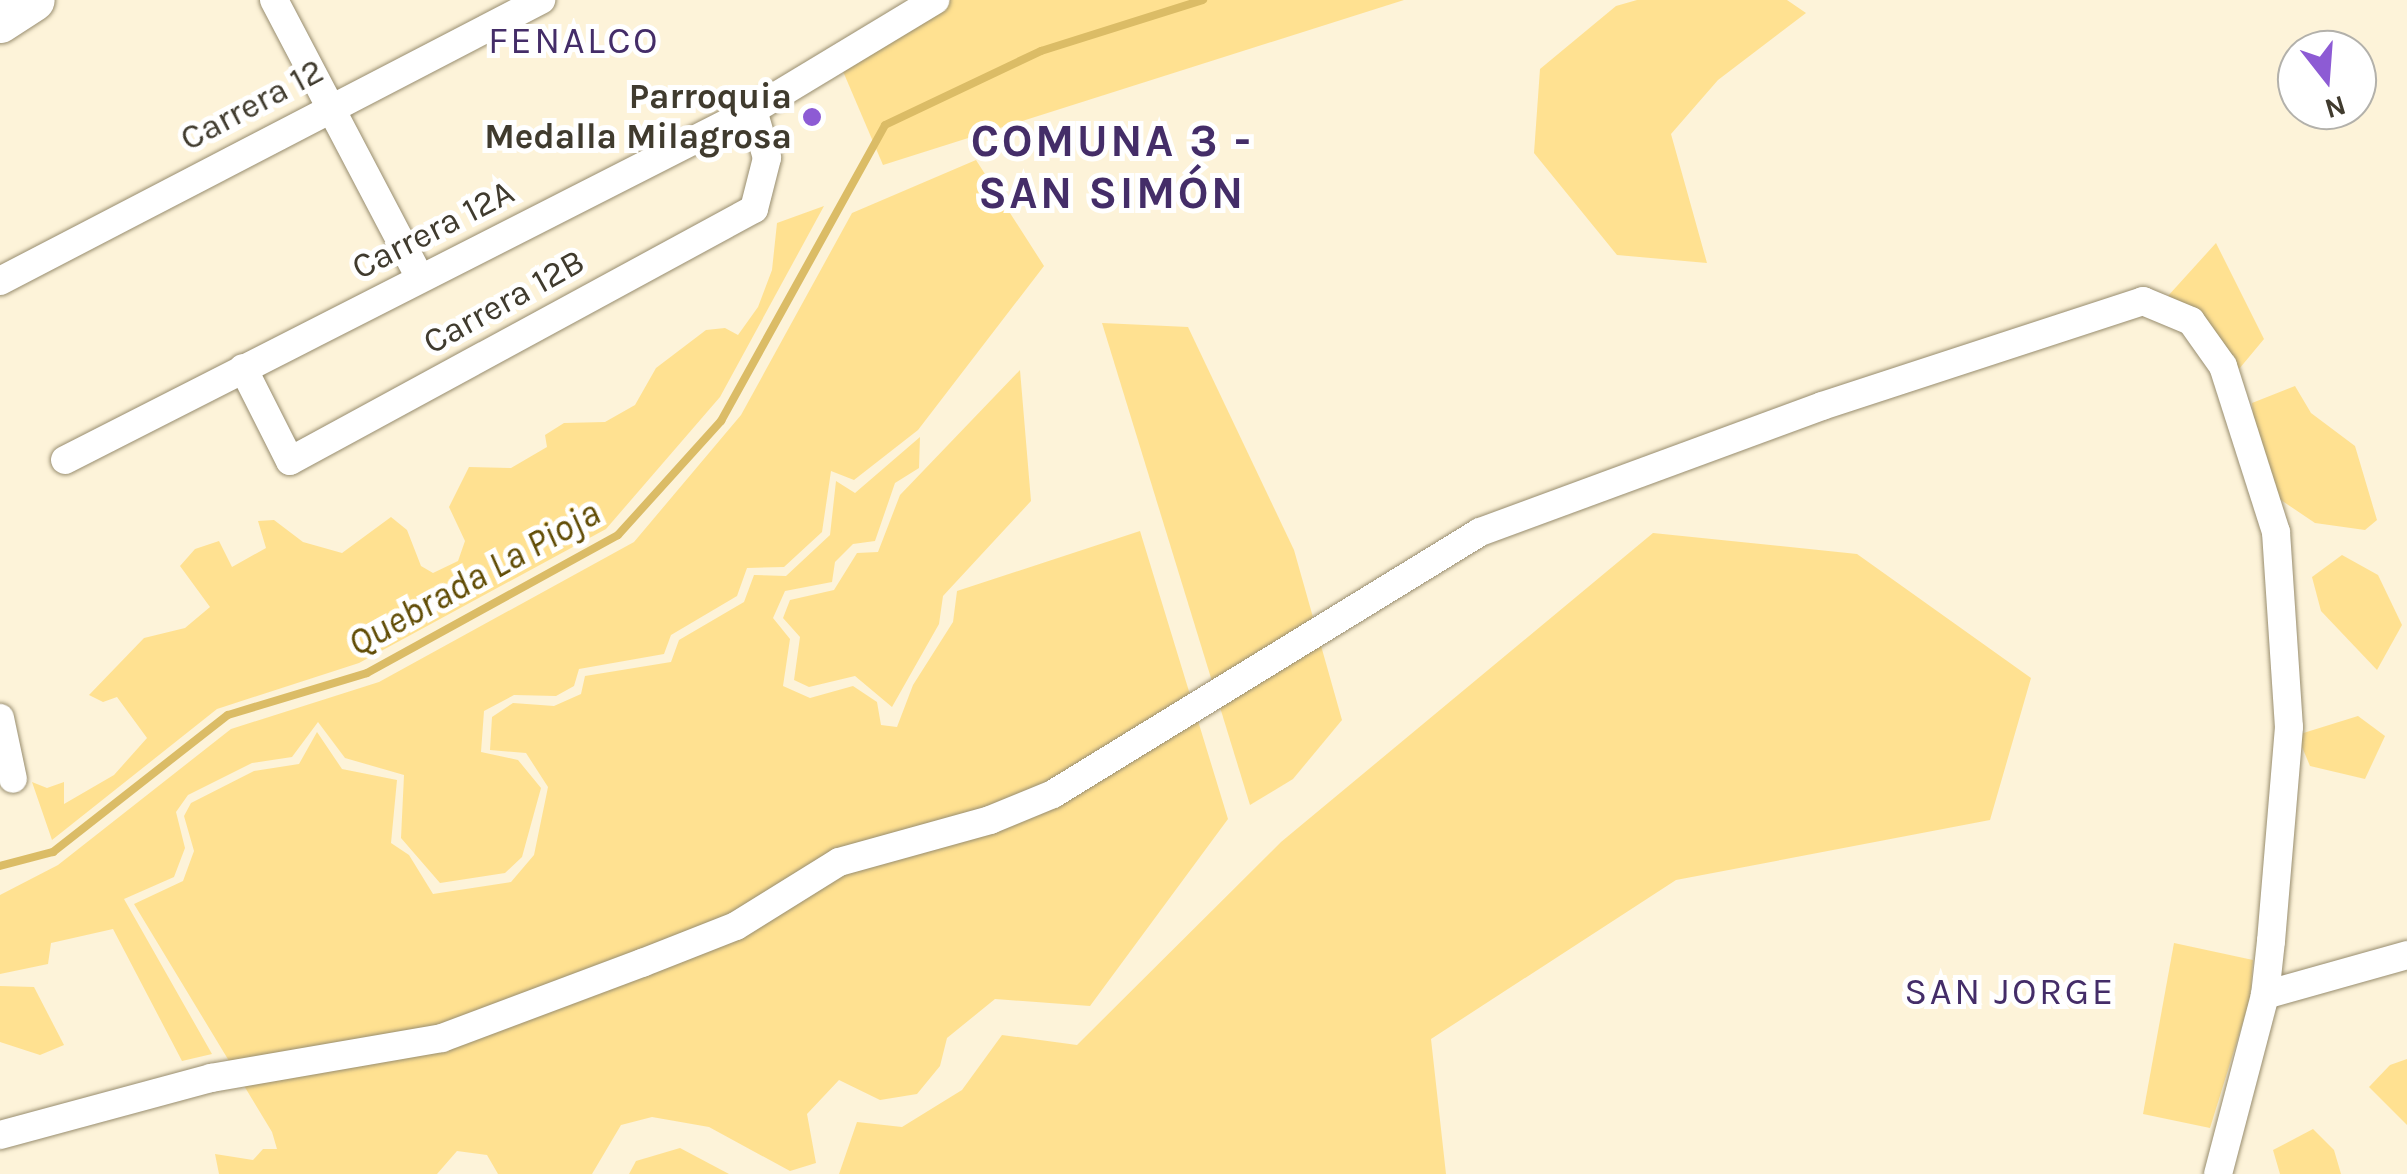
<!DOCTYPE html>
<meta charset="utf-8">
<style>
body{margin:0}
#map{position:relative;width:2407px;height:1174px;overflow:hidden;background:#fdf3d9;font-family:Karla,sans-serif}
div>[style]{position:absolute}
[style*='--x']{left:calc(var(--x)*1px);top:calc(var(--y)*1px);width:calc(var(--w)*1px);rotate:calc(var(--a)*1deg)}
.green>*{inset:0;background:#ffe191}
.stream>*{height:8px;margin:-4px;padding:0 4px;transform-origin:4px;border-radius:4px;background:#dbbc66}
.roads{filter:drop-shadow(0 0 2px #988d6f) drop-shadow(0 0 2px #988d6f)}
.minor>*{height:28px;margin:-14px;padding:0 14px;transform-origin:14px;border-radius:14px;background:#fff}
.primary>*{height:42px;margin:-21px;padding:0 21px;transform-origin:21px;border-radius:21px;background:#fff}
.dots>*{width:28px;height:28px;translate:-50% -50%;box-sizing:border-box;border:5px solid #fff;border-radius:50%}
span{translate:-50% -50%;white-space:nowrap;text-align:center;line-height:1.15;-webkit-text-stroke:10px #fff;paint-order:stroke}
.poi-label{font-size:35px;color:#403b2e;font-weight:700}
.right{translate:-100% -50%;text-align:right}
.street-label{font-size:35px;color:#403b2e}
.neighbourhood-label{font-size:38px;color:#442d68;letter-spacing:2.5px}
.water-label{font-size:38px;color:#614c05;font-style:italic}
.district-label{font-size:45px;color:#442d68;font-weight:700;letter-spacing:2.5px}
.north{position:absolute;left:2277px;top:30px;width:100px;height:100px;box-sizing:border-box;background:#fff;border:2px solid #b3b1ab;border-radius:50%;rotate:163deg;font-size:28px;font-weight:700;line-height:40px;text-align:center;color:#403b2e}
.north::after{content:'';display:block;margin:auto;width:35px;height:45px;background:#8d5bd4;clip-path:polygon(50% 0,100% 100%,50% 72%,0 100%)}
</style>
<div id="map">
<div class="green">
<i style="clip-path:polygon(947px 0,1404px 0,883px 165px,842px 69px)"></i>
<i style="clip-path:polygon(1637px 0,1787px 0,1806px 13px,1718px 80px,1671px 134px,1707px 263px,1617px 255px,1534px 153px,1540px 69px,1616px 6px)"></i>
<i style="clip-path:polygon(976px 160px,1044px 266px,918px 430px,854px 480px,831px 471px,822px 532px,784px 567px,747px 568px,737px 596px,671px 635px,664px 654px,579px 669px,574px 686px,556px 696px,514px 695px,484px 711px,481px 752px,518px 760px,541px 788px,522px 857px,505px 873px,440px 883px,401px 838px,404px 775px,345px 758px,318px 722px,292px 757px,252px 763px,188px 795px,176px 812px,185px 848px,174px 877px,124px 899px,212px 1054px,182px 1061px,113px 929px,51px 943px,48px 964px,0 974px,0 895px,58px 865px,231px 729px,379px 682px,634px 542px,741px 415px,852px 213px)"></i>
<i style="clip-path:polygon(824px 206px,720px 397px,606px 529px,359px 663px,217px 709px,52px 840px,32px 782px,47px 788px,64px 782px,64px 804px,114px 775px,147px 738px,117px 697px,103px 702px,89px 695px,144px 638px,185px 628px,210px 607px,180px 566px,195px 549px,219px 541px,232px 567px,266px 548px,258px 521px,274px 520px,303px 542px,342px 553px,391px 517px,407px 530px,421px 566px,433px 573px,458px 561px,465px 541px,449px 507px,469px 467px,511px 468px,547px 447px,545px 435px,564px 423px,605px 422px,635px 405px,656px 368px,706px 330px,725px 328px,738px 335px,758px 307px,772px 270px,777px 223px)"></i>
<i style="clip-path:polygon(2216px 243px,2264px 339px,2239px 369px,2202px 338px,2148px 318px)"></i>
<i style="clip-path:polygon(1102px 323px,1188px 327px,1294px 550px,1342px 720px,1293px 779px,1250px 805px)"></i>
<i style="clip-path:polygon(1020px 370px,1031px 501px,943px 596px,939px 624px,892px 707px,855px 676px,809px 687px,794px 680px,800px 637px,783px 618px,790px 600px,834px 590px,857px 553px,878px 552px,900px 495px)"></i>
<i style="clip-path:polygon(2295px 386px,2311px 413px,2355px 446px,2377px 520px,2365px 530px,2315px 523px,2278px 498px,2257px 459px,2252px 403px)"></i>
<i style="clip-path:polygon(920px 437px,919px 468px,895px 483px,875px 541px,853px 544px,835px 562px,832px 582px,785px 591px,773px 618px,790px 639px,783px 686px,810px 698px,853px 686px,877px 702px,881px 725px,897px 727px,913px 685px,953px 622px,957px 591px,1140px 531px,1228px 819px,1090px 1006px,995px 999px,947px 1038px,940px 1066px,917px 1094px,880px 1100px,839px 1080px,807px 1114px,816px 1163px,790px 1171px,709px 1127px,652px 1117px,621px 1125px,592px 1174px,498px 1174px,487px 1155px,457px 1151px,437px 1174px,219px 1174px,215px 1154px,253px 1160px,263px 1149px,277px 1149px,272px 1132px,134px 904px,183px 881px,194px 851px,184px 816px,191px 803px,254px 771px,299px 764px,317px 732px,342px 769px,397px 780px,391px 843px,409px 855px,433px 894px,511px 882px,534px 855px,548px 787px,526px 753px,490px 750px,492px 717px,513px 703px,554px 706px,581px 694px,585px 676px,671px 662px,679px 640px,744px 602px,754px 575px,786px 576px,830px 535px,836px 481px,855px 493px)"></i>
<i style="clip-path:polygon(1653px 533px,1857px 554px,2031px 678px,1990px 820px,1676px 880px,1431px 1039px,1446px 1174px,839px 1174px,857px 1122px,902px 1127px,962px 1090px,1002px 1035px,1077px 1045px,1281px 842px)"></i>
<i style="clip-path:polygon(2342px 555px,2378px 575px,2402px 625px,2377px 670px,2321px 611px,2312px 577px)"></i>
<i style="clip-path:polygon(2358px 716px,2385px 736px,2365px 779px,2310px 766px,2297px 735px)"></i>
<i style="clip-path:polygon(2174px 943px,2253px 960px,2250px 999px,2210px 1128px,2143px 1114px)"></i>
<i style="clip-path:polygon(0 986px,34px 987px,64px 1045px,40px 1055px,0 1042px)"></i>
<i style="clip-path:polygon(2407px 1059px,2407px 1125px,2369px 1087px,2390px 1065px)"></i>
<i style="clip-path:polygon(2313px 1129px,2334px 1150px,2341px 1174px,2280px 1174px,2273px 1150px)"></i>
<i style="clip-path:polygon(680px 1148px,729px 1174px,629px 1174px,636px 1161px)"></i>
</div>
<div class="stream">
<i style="--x:0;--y:866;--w:55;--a:-14.8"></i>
<i style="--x:53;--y:852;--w:222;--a:-38.1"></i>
<i style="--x:228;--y:715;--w:145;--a:-16.8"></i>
<i style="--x:367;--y:673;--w:286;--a:-28.8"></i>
<i style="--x:618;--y:535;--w:154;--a:-47.9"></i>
<i style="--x:721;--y:421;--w:338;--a:-61"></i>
<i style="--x:885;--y:125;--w:173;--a:-25.4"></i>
<i style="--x:1041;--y:51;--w:170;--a:-17.5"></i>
</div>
<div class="roads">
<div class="minor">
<i style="--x:274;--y:0;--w:314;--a:62.3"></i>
<i style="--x:0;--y:281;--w:610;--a:-27.45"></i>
<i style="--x:243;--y:368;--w:104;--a:63.2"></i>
<i style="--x:290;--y:461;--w:528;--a:-28.51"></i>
<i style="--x:754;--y:209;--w:53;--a:-75.7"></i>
<i style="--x:767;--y:158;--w:50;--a:-106.3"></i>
<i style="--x:65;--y:460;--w:772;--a:-26.96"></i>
<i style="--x:753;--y:110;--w:213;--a:-31.1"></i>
<i style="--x:0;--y:718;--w:62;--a:78"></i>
<i style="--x:2265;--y:995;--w:148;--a:-15.7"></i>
<i style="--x:0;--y:1135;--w:219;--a:-15.1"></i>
<i style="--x:211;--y:1078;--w:234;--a:-9.8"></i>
<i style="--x:442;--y:1038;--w:214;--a:-20.6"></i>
<i style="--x:642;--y:963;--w:101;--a:-21.5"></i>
<i style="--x:736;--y:926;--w:121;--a:-31.9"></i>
<i style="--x:839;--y:862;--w:157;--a:-15.5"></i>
<i style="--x:990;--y:820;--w:68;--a:-22.4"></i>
<i style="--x:1053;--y:794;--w:501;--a:-31.53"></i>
<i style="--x:1480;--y:532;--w:364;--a:-20.2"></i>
<i style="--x:1822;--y:406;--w:338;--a:-18.1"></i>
<i style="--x:2143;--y:301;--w:52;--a:22.6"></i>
<i style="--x:2191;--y:321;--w:55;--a:54.6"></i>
<i style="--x:2223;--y:366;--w:174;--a:72.3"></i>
<i style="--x:2276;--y:532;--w:195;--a:86.2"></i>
<i style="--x:2289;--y:727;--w:215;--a:94.8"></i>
<i style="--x:2271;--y:941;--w:54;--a:96.3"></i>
<i style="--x:2265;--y:995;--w:185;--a:104.7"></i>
</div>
<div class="primary">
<i style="--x:0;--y:22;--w:40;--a:-32.9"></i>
</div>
</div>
<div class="dots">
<i style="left:812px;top:117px;background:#8d5bd4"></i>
</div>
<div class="poi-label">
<span class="right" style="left:792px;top:117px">Parroquia<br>Medalla Milagrosa</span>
</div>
<div class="street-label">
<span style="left:252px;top:105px;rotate:-28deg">Carrera 12</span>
<span style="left:433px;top:230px;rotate:-27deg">Carrera 12A</span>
<span style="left:504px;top:302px;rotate:-29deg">Carrera 12B</span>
</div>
<div class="neighbourhood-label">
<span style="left:574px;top:41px">FENALCO</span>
<span style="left:2010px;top:992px">SAN JORGE</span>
</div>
<div class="water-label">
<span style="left:474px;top:578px;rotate:-29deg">Quebrada La Pioja</span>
</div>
<div class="district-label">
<span style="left:1112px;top:168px">COMUNA 3 -<br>SAN SIMÓN</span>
</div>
<div class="north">N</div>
</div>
